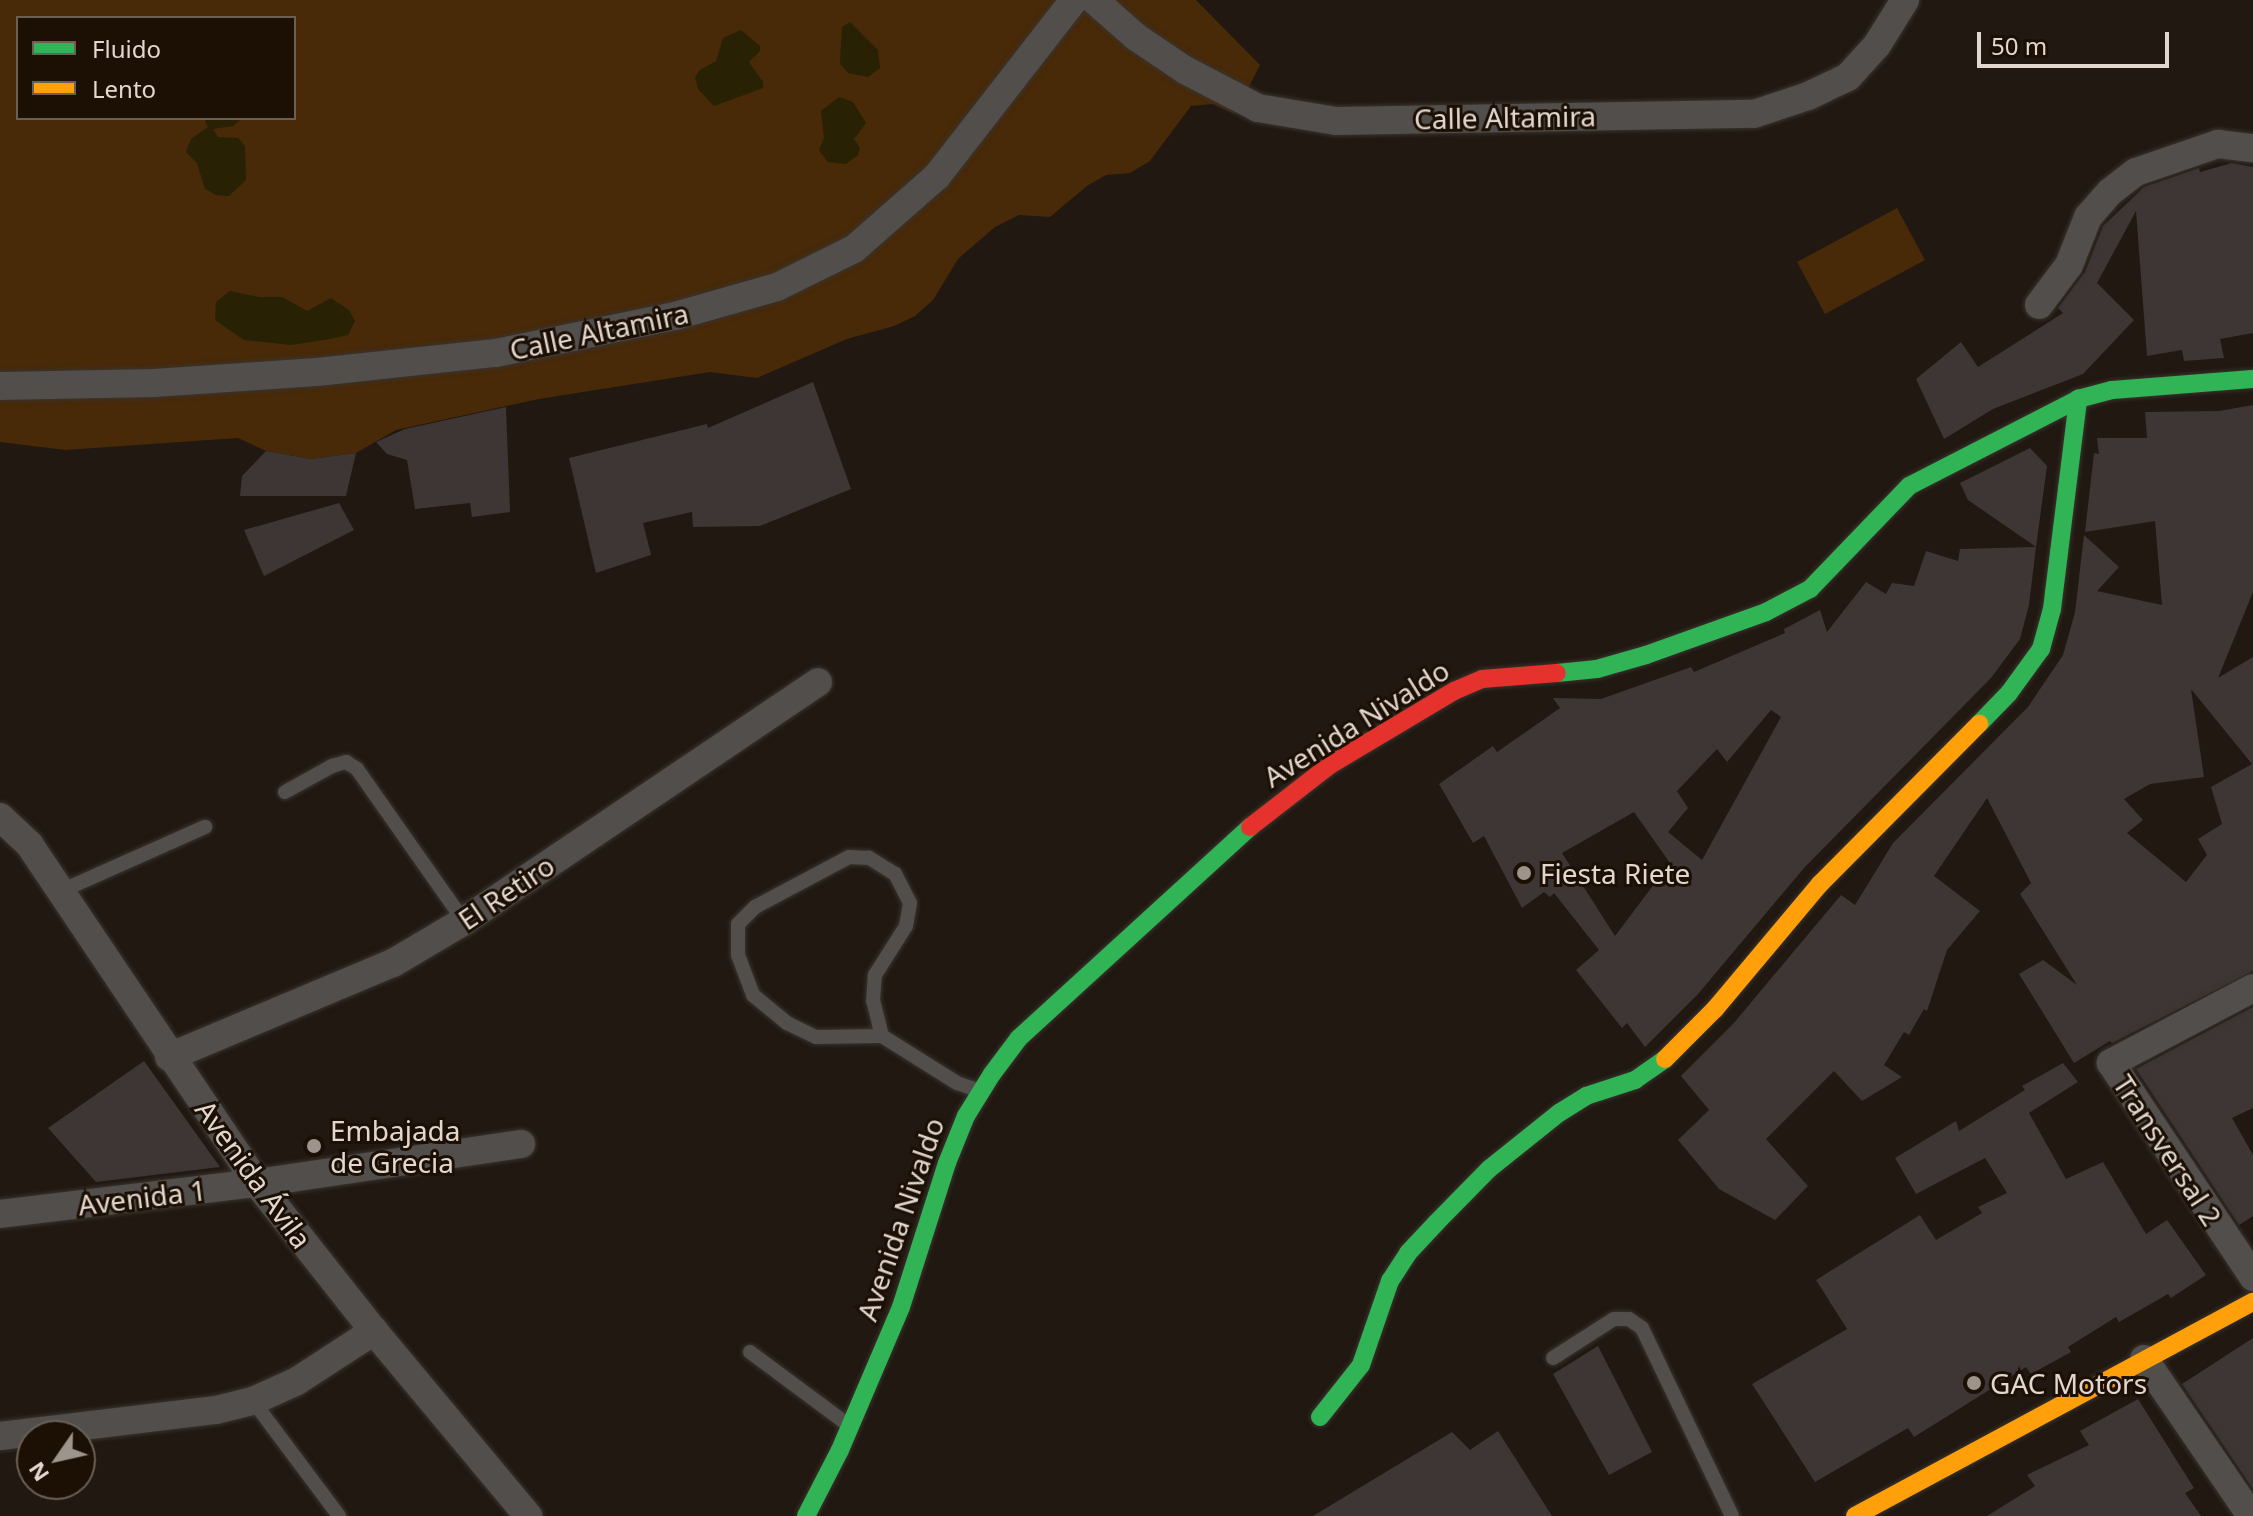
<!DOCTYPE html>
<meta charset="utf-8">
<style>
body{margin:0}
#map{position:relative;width:2253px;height:1516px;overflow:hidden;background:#201811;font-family:"Noto Sans",sans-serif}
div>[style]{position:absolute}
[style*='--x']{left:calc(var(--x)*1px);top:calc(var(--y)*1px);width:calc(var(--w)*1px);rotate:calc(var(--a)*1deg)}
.green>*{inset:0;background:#482908}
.sand>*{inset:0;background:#292104}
.building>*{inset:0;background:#3d3634}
.roads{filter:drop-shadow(0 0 2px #39332d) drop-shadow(0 0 2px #39332d)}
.lane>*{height:14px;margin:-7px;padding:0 7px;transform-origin:7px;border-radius:7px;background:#514e4c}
.street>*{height:28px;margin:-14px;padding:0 14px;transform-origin:14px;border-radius:14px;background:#514e4c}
.fast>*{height:18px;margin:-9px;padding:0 9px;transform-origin:9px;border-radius:9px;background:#30b455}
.slow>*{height:18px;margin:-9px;padding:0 9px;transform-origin:9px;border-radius:9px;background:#ff9f0a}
.jam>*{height:18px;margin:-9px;padding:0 9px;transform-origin:9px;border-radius:9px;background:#e5322d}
.dots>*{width:22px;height:22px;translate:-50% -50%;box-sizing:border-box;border:4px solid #1c0f04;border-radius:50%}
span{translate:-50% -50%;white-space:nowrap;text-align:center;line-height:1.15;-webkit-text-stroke:6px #1c0f04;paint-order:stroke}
.street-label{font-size:28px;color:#e1d7cf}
.poi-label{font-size:28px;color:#e1d7cf}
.left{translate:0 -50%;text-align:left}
.legend{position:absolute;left:16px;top:16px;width:280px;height:104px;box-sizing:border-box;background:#1c0f04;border:2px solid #6b5f55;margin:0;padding:10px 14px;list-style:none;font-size:24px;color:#e1d7cf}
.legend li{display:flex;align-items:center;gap:16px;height:40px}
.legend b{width:40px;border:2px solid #6b5f55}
.north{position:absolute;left:16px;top:1420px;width:80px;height:80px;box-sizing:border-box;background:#1c0f04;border:2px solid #6b5f55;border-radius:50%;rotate:236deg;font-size:22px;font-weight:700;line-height:32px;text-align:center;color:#e1d7cf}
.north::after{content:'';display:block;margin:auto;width:28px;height:36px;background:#9d948c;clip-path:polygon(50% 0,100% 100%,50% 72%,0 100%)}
.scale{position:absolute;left:1977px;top:32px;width:192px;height:36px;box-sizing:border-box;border:4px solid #e1d7cf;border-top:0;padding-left:10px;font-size:24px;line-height:28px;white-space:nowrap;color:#e1d7cf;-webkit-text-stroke:6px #1c0f04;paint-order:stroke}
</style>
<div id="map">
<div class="green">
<i style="clip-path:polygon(evenodd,0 0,1196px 0,1260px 65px,1235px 114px,1213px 104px,1191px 106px,1150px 161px,1130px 173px,1106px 175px,1087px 186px,1050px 217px,1019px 215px,995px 227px,958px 259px,933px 300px,915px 316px,894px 326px,847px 339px,757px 378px,710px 372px,539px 399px,396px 430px,356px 453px,311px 459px,266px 451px,238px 438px,65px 450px,0 442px,0 0,18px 18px,294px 18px,294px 118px,18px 118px,18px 18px)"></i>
<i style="clip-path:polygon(1897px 208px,1925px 260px,1825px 314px,1797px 262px)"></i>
</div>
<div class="sand">
<i style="clip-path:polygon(850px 22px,878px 50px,880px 68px,868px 77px,848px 73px,840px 64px,842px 27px)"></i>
<i style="clip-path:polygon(741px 30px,760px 46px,760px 51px,749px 62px,763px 82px,763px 88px,714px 106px,698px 89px,695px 77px,700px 70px,716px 61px,723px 38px)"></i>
<i style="clip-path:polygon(839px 97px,853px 102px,866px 123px,854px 139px,860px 148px,858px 155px,846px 164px,828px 162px,819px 150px,824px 138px,821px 111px)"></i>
<i style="clip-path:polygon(204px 118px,242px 118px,233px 126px,213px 129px,218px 137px,238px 138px,245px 146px,246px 180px,229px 196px,216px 195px,205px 189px,197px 163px,186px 152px,191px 139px,208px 127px)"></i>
<i style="clip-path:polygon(230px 291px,259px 297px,282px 297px,307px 311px,331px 298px,349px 310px,355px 321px,348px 335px,330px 339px,291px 345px,244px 340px,215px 320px,216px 302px)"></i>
</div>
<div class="building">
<i style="clip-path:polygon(2232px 163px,2253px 167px,2253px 333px,2220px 339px,2224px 358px,2184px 361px,2182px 350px,2147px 356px,2136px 211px,2097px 283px,2134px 320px,2083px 374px,1993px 409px,1944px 439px,1916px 379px,1961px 342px,1978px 367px,2063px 313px,2058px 308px,2085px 272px,2103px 226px,2144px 187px,2199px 168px,2200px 172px)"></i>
<i style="clip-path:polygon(813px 382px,851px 489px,760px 526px,693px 527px,692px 512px,643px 523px,651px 555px,596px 573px,569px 458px,707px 424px,708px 428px)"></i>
<i style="clip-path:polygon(evenodd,2253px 405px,2253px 592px,2218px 678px,2253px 657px,2253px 971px,2112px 1043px,2110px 1041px,2074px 1063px,2019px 974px,2043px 960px,2077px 985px,2020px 894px,2031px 883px,1987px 798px,1934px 876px,1980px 911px,1947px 950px,1927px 1011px,1924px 1009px,1909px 1035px,1904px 1032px,1884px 1065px,1902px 1077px,1862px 1101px,1834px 1071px,1766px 1139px,1808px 1186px,1775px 1220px,1719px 1189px,1678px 1140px,1709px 1110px,1681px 1076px,1733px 1024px,1841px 895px,1855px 905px,1893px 843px,2028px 707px,2063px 655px,2075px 612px,2084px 535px,2119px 567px,2097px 591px,2162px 605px,2155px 521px,2085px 532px,2094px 453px,2099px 454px,2097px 438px,2147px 438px,2145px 412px,2219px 411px,2253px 405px,2191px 689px,2252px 764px,2211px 787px,2222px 824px,2198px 839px,2207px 855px,2186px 882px,2127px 833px,2143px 820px,2124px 799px,2150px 784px,2204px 777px,2191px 689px)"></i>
<i style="clip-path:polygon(506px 407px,510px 512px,472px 517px,470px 503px,415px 509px,407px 460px,387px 454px,376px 442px,405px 429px)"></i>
<i style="clip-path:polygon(2030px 448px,2047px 466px,2036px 547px,1968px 500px,1960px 483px)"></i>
<i style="clip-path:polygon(266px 451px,311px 459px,356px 453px,346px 496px,240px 496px,242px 476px)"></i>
<i style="clip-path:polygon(339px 503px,354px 530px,264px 576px,244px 530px)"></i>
<i style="clip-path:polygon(evenodd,2036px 547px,2029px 605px,2020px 639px,1991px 678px,1804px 868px,1698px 994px,1645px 1047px,1627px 1023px,1622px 1028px,1576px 970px,1599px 950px,1554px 893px,1550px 897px,1544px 892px,1522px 908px,1484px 836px,1473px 843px,1439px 784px,1493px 746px,1497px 752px,1560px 708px,1553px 698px,1601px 699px,1691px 667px,1694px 672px,1785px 633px,1784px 629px,1820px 610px,1827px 632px,1866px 582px,1886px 594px,1892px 583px,1914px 586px,1926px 551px,1958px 561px,1960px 549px,2036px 547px,1771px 710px,1781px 717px,1702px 860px,1668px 832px,1688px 808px,1677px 791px,1717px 749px,1727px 762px,1771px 710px,2036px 547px,1634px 812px,1670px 863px,1615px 936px,1562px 853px,1634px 812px)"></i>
<i style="clip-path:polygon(2253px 1007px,2253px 1108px,2232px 1118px,2253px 1155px,2253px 1216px,2239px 1225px,2136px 1069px)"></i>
<i style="clip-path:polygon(144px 1061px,220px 1167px,96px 1182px,48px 1128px)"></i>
<i style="clip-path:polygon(2063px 1063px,2078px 1082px,2029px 1113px,2066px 1179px,2103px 1162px,2146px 1234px,2167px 1220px,2206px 1275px,2171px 1298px,2168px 1294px,2119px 1322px,2116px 1317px,2068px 1347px,2071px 1352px,2031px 1374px,2026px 1367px,1914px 1437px,1908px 1428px,1815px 1482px,1752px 1384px,1847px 1329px,1816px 1280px,1920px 1215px,1936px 1240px,1982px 1213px,1978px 1207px,2007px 1193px,1985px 1158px,1916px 1194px,1895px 1158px,1956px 1121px,1959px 1131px,2025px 1090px,2022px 1086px)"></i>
<i style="clip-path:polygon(2253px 1338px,2253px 1489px,2182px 1384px)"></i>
<i style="clip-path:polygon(1598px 1346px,1652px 1452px,1609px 1475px,1553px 1374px)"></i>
<i style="clip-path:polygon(2138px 1399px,2194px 1488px,2185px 1493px,2201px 1516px,1987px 1516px,2035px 1486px,2027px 1475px,2089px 1445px,2080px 1431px)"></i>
<i style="clip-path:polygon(1498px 1431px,1552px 1516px,1313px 1516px,1452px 1432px,1470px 1450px)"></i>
</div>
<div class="roads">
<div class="lane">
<i style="--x:285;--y:792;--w:54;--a:-29"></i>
<i style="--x:332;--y:766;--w:15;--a:-16"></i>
<i style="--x:346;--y:762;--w:13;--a:32"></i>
<i style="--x:357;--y:769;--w:186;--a:54.9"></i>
<i style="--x:61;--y:891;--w:158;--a:-24"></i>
<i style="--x:882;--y:1036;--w:36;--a:-104"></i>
<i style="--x:873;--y:1001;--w:26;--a:-86"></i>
<i style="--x:875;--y:975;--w:58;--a:-57.7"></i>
<i style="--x:906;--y:926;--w:23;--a:-80"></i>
<i style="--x:910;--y:903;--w:33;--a:-117"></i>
<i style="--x:895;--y:874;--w:31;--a:-148"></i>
<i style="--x:869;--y:858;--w:20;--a:-177"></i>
<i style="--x:849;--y:857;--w:106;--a:152"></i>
<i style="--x:755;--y:907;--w:24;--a:135"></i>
<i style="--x:738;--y:924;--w:31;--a:90"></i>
<i style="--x:738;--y:955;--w:43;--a:69.4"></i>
<i style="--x:753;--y:995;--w:44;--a:39.5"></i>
<i style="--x:787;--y:1023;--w:32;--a:26"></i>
<i style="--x:816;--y:1037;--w:66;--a:-0.9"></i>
<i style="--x:882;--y:1036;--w:89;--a:32.1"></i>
<i style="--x:957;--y:1083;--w:21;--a:19"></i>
<i style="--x:750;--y:1352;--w:121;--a:36.6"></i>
<i style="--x:1553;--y:1358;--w:72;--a:-32.6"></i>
<i style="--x:1614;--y:1319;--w:15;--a:0"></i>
<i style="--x:1629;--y:1319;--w:16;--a:35"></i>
<i style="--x:1642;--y:1328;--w:208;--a:64.4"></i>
<i style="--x:253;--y:1401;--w:144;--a:53.2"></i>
</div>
<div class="street">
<i style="--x:1094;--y:0;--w:56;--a:41.4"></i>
<i style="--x:1136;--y:37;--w:59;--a:34"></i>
<i style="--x:1185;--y:70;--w:82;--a:27.5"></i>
<i style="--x:1258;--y:108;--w:79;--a:9.5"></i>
<i style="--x:1336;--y:121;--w:418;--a:-1"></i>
<i style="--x:1754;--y:114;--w:57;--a:-18.4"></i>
<i style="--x:1808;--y:96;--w:44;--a:-25.4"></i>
<i style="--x:1848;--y:77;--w:43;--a:-47.8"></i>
<i style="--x:1877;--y:45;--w:53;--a:-58.1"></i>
<i style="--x:2039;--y:305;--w:50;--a:-53.1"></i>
<i style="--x:2069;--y:265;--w:52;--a:-68.4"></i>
<i style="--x:2088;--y:217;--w:33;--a:-49"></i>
<i style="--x:2110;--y:192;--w:33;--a:-38"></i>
<i style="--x:2136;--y:172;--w:87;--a:-18.9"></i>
<i style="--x:2218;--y:144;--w:35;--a:7"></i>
<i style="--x:0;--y:386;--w:154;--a:-1.1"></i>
<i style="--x:154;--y:383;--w:163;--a:-3.9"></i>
<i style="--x:317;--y:372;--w:180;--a:-6.1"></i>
<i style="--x:496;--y:353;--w:183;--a:-11.7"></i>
<i style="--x:675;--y:316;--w:106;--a:-15.9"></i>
<i style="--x:777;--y:287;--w:86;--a:-26.3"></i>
<i style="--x:854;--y:249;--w:111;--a:-41.3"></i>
<i style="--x:937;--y:176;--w:223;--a:-52.1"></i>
<i style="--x:0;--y:817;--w:40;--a:43"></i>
<i style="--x:29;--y:844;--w:409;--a:56.1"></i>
<i style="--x:257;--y:1183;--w:189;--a:51.7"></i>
<i style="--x:374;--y:1331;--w:241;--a:50.2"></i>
<i style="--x:2253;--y:988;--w:161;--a:152.2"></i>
<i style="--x:2111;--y:1063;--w:257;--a:56.4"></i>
<i style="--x:169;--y:1057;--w:243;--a:-22.8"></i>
<i style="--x:393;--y:963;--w:82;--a:-30.6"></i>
<i style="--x:464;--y:921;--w:427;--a:-34"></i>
<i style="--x:0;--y:1214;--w:259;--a:-6.9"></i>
<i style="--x:257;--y:1183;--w:267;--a:-8.4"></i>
<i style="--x:2144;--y:1359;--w:190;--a:55.7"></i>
<i style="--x:0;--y:1436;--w:218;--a:-6.9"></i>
<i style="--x:216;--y:1410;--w:38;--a:-14"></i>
<i style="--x:253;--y:1401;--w:48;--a:-24.4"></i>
<i style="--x:297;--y:1381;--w:92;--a:-33"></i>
</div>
<div class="fast">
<i style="--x:1557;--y:673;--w:40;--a:-5.7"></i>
<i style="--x:1597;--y:669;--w:51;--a:-15.9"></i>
<i style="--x:1646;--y:655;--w:127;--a:-19.7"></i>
<i style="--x:1766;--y:612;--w:50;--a:-27.6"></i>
<i style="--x:1810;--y:589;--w:143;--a:-46.1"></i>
<i style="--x:1909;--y:486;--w:190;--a:-27.2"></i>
<i style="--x:2078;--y:399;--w:35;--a:-15"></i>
<i style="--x:2112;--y:390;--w:141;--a:-4.5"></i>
<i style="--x:1979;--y:724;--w:43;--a:-45.9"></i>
<i style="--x:2009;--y:693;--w:54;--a:-54"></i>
<i style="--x:2041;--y:649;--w:41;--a:-74.6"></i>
<i style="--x:2052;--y:609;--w:212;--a:-82.9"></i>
<i style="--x:1320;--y:1417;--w:66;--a:-51.7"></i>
<i style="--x:1361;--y:1365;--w:89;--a:-71"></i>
<i style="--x:1390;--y:1281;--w:33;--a:-57"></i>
<i style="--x:1408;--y:1253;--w:41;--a:-47"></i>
<i style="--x:1436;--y:1223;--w:76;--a:-45.5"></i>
<i style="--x:1489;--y:1169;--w:90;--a:-38.7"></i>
<i style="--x:1559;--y:1113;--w:32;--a:-32"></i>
<i style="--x:1586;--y:1096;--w:52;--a:-18.1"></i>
<i style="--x:1635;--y:1080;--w:37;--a:-35"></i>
<i style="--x:806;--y:1516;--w:74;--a:-62.7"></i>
<i style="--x:840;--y:1450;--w:155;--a:-66.9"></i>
<i style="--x:901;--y:1307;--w:151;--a:-72.3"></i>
<i style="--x:947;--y:1163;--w:51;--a:-68"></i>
<i style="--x:966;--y:1116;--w:49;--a:-58.2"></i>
<i style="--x:992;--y:1074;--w:45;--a:-53.1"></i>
<i style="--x:1019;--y:1038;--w:313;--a:-42.4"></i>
</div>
<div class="slow">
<i style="--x:1665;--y:1059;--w:71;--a:-45"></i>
<i style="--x:1715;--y:1009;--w:163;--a:-50"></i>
<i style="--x:1820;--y:884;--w:226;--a:-45.2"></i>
<i style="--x:1855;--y:1516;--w:452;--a:-28.3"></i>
</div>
<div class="jam">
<i style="--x:1250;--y:827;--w:101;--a:-37.8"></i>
<i style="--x:1330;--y:765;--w:144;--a:-30.8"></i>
<i style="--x:1454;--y:691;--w:30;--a:-23"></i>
<i style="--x:1482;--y:679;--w:75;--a:-4.6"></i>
</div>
</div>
<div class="dots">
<i style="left:1524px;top:873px;background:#9d948c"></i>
<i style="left:314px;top:1146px;background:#9d948c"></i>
<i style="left:1974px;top:1383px;background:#9d948c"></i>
</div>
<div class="street-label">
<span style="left:1505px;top:117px;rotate:-1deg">Calle Altamira</span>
<span style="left:599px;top:331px;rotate:-12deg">Calle Altamira</span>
<span style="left:1356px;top:723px;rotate:-32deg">Avenida Nivaldo</span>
<span style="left:506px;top:892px;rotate:-34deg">El Retiro</span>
<span style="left:2168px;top:1150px;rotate:57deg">Transversal 2</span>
<span style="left:254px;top:1174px;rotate:54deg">Avenida Ávila</span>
<span style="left:142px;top:1197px;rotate:-7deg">Avenida 1</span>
<span style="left:900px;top:1219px;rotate:-71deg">Avenida Nivaldo</span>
</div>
<div class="poi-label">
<span class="left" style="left:1540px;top:873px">Fiesta Riete</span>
<span class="left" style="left:330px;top:1146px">Embajada<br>de Grecia</span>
<span class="left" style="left:1990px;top:1383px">GAC Motors</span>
</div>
<ul class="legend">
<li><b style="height:10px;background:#30b455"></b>Fluido</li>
<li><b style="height:10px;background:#ff9f0a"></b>Lento</li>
</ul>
<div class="north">N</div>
<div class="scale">50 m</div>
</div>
